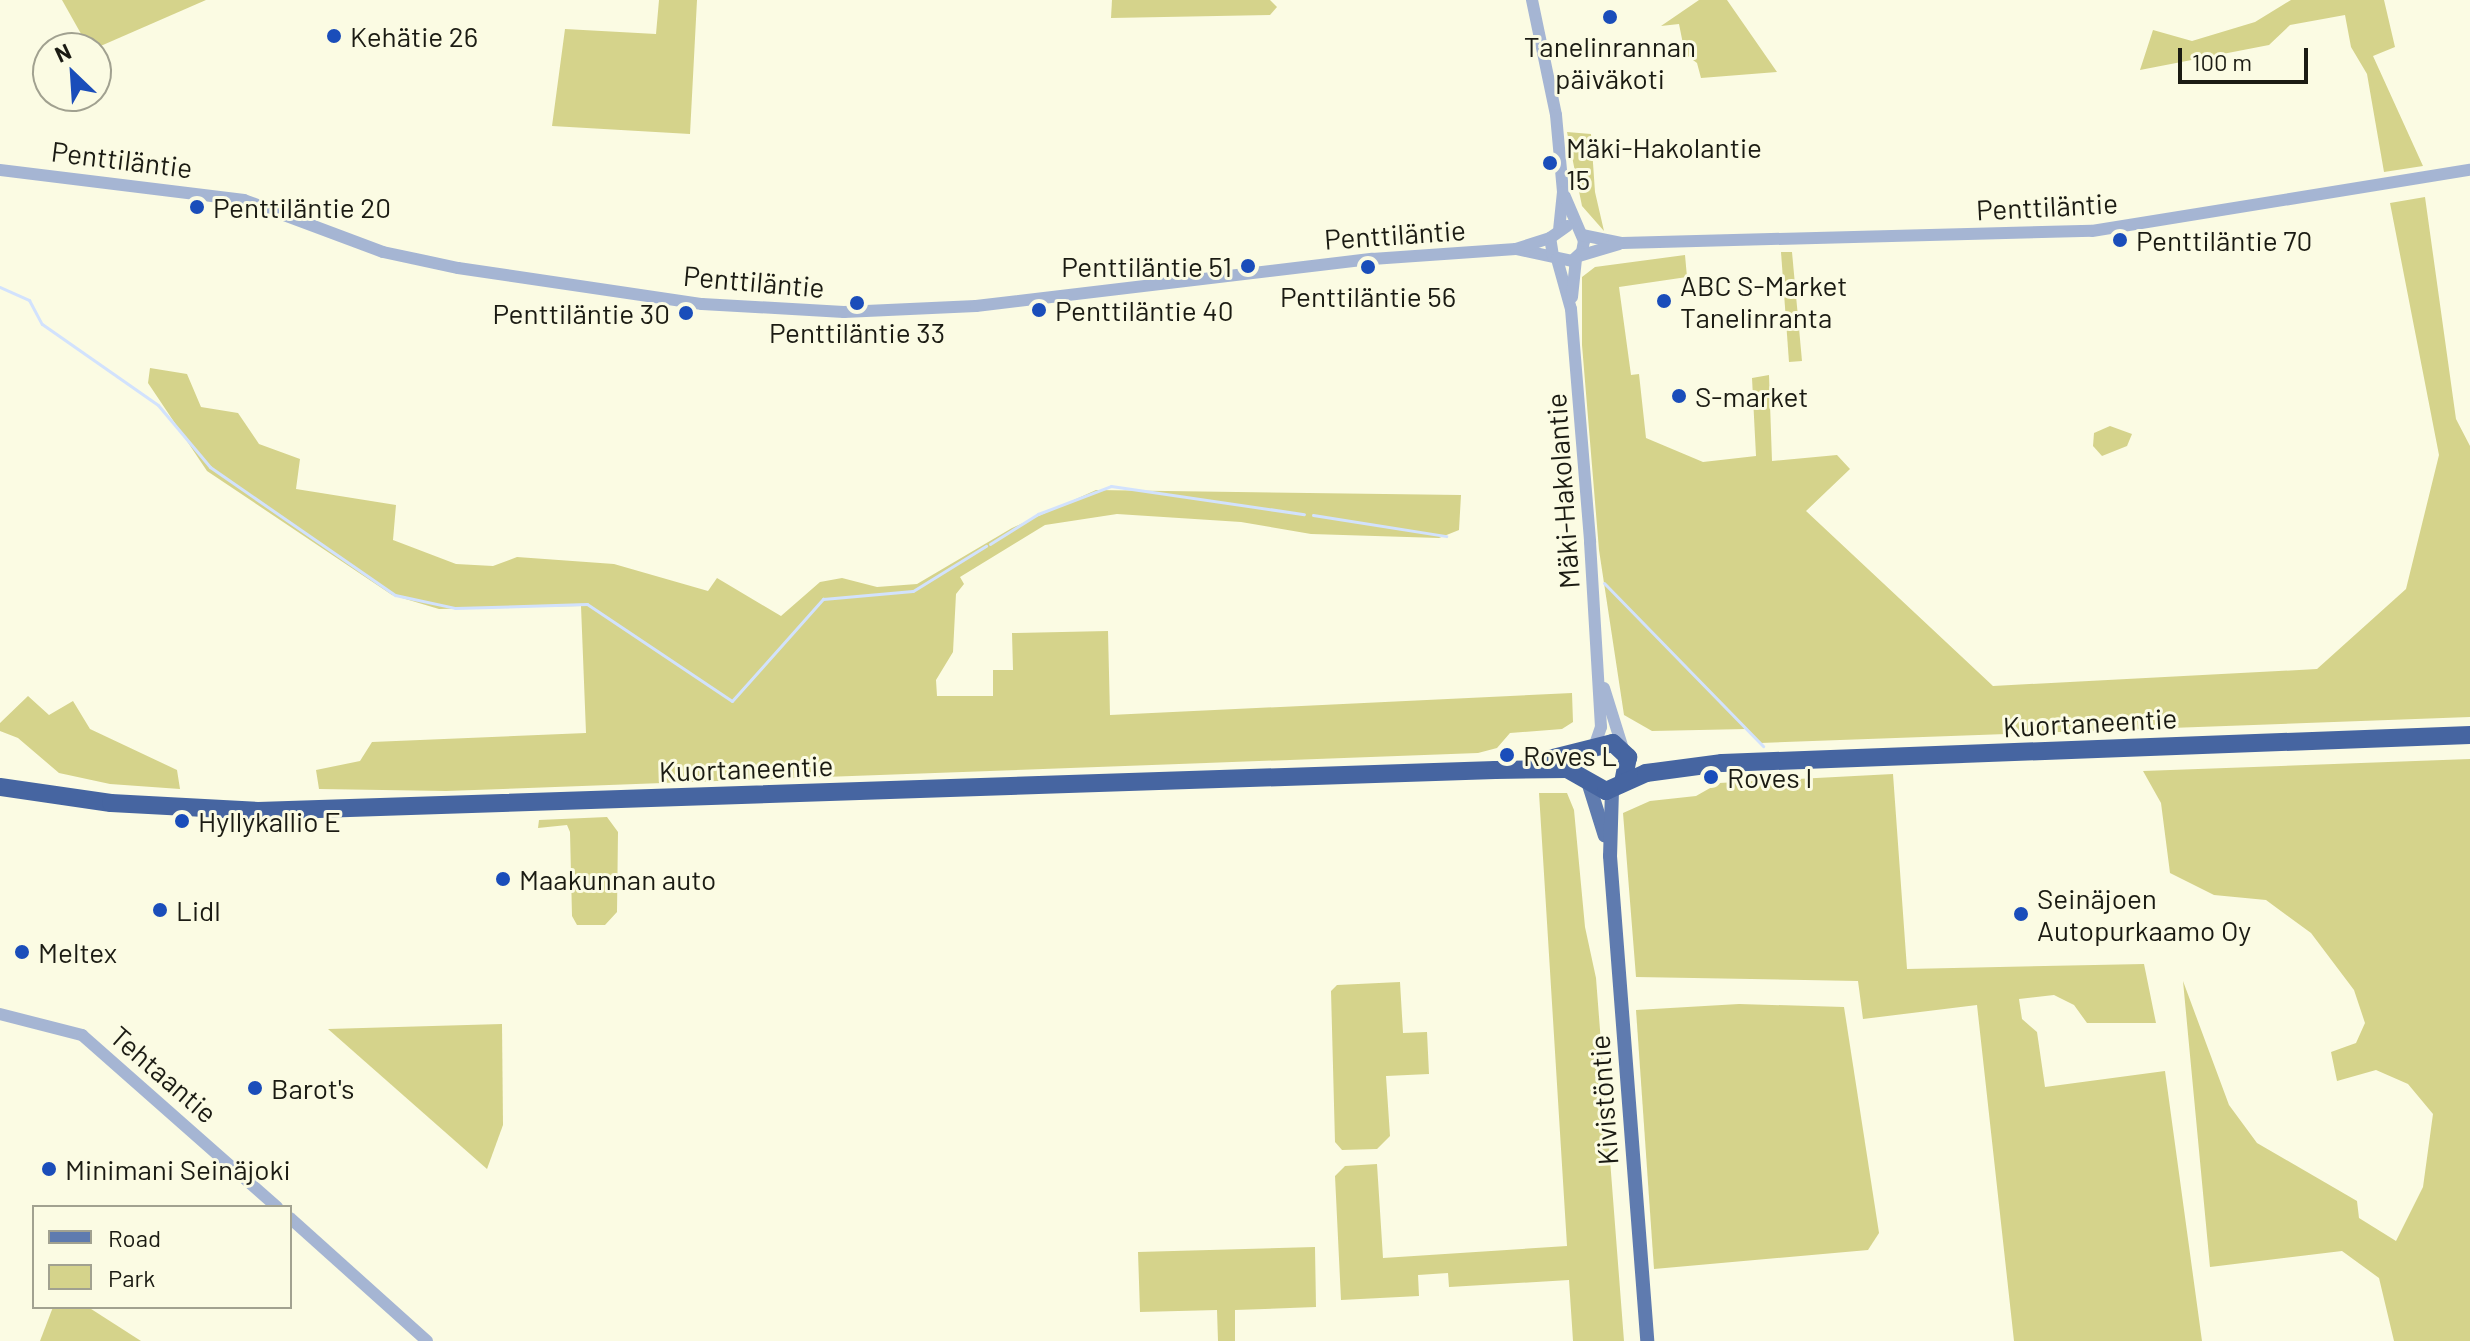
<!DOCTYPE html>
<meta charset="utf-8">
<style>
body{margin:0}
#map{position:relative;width:2470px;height:1341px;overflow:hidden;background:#fbfbe3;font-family:Barlow,sans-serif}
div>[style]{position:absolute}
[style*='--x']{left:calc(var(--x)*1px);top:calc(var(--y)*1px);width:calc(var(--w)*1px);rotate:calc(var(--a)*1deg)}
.green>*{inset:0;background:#d5d38b}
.stream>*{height:3px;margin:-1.5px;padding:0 1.5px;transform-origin:1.5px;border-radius:1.5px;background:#d2e2fd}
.minor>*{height:12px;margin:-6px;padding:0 6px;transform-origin:6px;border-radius:6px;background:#a5b5d3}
.major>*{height:14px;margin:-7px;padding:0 7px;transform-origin:7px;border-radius:7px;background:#5f7baf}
.highway>*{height:18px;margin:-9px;padding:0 9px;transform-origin:9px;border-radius:9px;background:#4665a1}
.dots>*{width:22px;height:22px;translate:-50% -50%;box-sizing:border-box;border:4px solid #fbfbe3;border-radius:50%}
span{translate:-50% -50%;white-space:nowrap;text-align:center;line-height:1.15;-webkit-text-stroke:6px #fbfbe3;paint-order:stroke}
.poi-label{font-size:28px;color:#1b1b13}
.left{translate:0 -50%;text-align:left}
.right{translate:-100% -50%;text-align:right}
.street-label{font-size:28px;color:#1b1b13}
.legend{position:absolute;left:32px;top:1205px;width:260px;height:104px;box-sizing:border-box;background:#fbfbe3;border:2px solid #a1a190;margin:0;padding:10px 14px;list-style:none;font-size:24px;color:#1b1b13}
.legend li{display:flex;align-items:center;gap:16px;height:40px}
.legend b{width:40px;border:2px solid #a1a190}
.north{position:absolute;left:32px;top:32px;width:80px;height:80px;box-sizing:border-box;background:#fbfbe3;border:2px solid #a1a190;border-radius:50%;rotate:335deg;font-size:22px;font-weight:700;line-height:32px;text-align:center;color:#1b1b13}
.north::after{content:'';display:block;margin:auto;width:28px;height:36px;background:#1a4dba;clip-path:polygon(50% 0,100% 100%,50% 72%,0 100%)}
.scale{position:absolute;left:2178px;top:48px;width:130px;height:36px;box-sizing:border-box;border:4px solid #1b1b13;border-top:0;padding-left:10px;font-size:24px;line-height:28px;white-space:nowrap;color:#1b1b13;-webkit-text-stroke:6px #fbfbe3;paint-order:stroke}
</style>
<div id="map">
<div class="green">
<i style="clip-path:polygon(62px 0,206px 0,96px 48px,89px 48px)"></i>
<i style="clip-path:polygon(659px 0,697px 0,690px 134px,552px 126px,565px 29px,656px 34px)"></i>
<i style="clip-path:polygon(1112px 0,1270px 0,1277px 7px,1270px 15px,1111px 18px)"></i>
<i style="clip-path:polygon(1699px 0,1727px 0,1777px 72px,1701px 78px,1697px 63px,1685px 54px,1679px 24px,1661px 26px)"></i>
<i style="clip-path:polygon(2291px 0,2384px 0,2395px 47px,2373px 56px,2423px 166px,2384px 172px,2367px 74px,2351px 47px,2345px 15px,2290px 25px,2269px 45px,2140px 70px,2153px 30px,2192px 41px,2255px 22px)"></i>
<i style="clip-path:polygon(1567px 132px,1591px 134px,1595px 192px,1604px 231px,1582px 206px)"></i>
<i style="clip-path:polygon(2425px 197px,2456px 419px,2470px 446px,2470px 717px,1760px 743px,1746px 729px,1652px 731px,1624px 715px,1599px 550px,1582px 345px,1582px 277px,1595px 267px,1685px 255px,1687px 277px,1619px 287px,1631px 375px,1639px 374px,1646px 438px,1703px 462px,1756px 456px,1752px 378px,1769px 375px,1772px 461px,1837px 455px,1850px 469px,1806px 511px,1993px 686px,2317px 669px,2406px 589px,2439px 455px,2390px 203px)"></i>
<i style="clip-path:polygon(1781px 252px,1792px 252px,1802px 361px,1789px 362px)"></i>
<i style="clip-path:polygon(150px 368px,187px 374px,201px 407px,238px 413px,259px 444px,300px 459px,296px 489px,396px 505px,393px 540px,456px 564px,493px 566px,517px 557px,614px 564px,708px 591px,717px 578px,781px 616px,820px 582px,842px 578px,877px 587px,917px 584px,1012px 528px,1096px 490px,1461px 495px,1459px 530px,1439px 538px,1311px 534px,1241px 522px,1117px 514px,1045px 525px,960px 577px,964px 584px,956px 594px,953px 652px,936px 680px,937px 696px,993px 696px,993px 670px,1013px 670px,1012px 633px,1108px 631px,1110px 715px,1572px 693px,1573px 722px,1562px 729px,1510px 733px,1497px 748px,1478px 753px,446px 791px,319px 789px,316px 770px,360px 761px,372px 742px,586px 733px,581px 606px,439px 609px,392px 595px,207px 471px,148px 383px)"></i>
<i style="clip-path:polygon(2110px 426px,2132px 434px,2127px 446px,2102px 456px,2093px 446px,2094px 433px)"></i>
<i style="clip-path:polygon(28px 696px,49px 715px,73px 701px,90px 729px,177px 770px,180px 789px,110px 784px,59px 773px,18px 738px,0 731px,0 723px)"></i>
<i style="clip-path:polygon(2470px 759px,2470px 1341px,2394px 1341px,2379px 1278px,2342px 1251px,2210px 1267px,2183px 981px,2229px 1105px,2257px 1143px,2357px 1201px,2359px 1218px,2396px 1241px,2423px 1187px,2433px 1114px,2408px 1084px,2376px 1070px,2337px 1081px,2331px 1052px,2356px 1043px,2365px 1023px,2354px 990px,2311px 933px,2266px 900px,2214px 895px,2170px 873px,2161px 803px,2143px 771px)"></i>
<i style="clip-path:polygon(1893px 774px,1907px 969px,2144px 964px,2156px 1023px,2087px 1023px,2074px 1005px,2054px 995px,2019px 999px,2022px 1019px,2037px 1032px,2045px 1087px,2165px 1071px,2202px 1341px,2014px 1341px,1977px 1005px,1863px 1019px,1858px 981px,1636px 977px,1623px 813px,1650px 801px,1696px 796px,1719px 783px)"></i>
<i style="clip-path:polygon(1539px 793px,1567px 793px,1574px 810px,1585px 927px,1596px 978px,1624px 1341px,1573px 1341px,1569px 1280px,1449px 1287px,1448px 1273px,1418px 1275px,1419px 1296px,1341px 1300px,1335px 1176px,1345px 1166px,1377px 1164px,1383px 1258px,1567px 1246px)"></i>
<i style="clip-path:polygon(607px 817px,618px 832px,617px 912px,605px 925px,577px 925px,572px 916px,570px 832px,567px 825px,538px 828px,539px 820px)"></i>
<i style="clip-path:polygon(1400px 982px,1403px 1033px,1427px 1032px,1429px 1074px,1386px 1076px,1390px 1136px,1377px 1149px,1342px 1150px,1335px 1142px,1331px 991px,1337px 985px)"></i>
<i style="clip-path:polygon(1739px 1004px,1844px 1007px,1879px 1233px,1868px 1250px,1654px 1269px,1636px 1010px)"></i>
<i style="clip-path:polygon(502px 1024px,503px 1125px,487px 1169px,328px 1029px)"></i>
<i style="clip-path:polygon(1315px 1247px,1316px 1307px,1235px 1310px,1235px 1341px,1218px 1341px,1217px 1310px,1140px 1312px,1138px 1252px)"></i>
<i style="clip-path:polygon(53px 1307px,88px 1307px,141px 1341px,40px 1341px)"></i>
</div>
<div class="stream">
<i style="--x:0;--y:287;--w:32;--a:24"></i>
<i style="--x:29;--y:300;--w:27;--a:62"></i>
<i style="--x:42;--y:324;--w:141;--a:34.9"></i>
<i style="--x:158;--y:405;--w:81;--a:50"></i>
<i style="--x:210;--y:467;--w:225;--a:34.7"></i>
<i style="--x:395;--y:595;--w:61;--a:12.2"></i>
<i style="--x:455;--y:608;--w:132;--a:-1.7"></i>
<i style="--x:587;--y:604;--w:174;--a:33.8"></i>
<i style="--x:732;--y:701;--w:137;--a:-48.3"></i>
<i style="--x:823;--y:599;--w:90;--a:-5.1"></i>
<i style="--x:913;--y:591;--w:86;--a:-31.7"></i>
<i style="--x:1313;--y:515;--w:135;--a:9"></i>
<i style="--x:990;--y:544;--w:57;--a:-32"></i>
<i style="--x:1038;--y:514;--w:78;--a:-21"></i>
<i style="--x:1111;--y:486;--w:195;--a:8.3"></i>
<i style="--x:1604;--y:583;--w:228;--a:45.7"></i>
</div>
<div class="minor">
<i style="--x:1532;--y:0;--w:117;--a:78.2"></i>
<i style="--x:1556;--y:115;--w:77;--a:84.8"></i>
<i style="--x:1563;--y:192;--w:36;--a:96"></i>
<i style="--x:0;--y:170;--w:246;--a:7"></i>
<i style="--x:244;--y:200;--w:148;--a:20.5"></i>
<i style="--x:383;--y:252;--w:77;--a:12"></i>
<i style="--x:458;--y:268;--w:247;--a:8.4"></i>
<i style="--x:702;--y:304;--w:142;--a:3.2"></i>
<i style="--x:844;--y:312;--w:132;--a:-2.6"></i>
<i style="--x:976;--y:306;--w:399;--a:-6.8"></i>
<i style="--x:1372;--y:259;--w:144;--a:-4"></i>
<i style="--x:1516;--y:249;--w:57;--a:12.1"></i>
<i style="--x:1572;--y:261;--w:13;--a:-42"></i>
<i style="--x:1582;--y:252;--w:11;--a:-80"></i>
<i style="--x:1584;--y:241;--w:53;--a:-113.2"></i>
<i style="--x:1582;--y:235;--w:41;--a:11.3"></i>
<i style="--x:1622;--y:243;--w:470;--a:-1.5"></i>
<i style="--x:2092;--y:231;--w:383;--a:-9.2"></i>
<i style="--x:1516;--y:249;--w:36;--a:-18"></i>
<i style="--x:1553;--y:256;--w:18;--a:-99"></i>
<i style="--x:1550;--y:238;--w:21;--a:-35"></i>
<i style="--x:1579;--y:256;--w:42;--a:-16.7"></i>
<i style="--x:1557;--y:259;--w:52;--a:74.4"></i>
<i style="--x:1571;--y:309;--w:234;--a:85.3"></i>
<i style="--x:1590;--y:542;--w:185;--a:86.6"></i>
<i style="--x:1601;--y:727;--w:18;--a:109"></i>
<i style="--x:1572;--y:297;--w:38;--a:-84"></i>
<i style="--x:1604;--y:688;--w:64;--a:72.7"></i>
<i style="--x:0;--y:1014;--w:85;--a:14.4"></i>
<i style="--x:82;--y:1035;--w:260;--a:41.4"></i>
<i style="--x:290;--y:1218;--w:184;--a:41.9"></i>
</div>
<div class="major">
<i style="--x:1589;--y:785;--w:53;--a:72.6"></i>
<i style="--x:1612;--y:790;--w:66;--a:91.7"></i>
<i style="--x:1610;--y:856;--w:486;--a:85.6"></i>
</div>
<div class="highway">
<i style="--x:1541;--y:761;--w:74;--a:-14"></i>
<i style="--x:1613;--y:743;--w:21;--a:43"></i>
<i style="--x:1628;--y:757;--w:26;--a:101"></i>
<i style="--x:0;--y:787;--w:112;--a:8.2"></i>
<i style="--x:111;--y:803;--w:147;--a:3.1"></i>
<i style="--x:258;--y:811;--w:1238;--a:-1.9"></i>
<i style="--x:1495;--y:770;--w:72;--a:-0.8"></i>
<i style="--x:1567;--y:769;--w:45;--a:29.4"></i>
<i style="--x:1606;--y:791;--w:44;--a:-24.2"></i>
<i style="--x:1646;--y:773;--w:77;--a:-7.5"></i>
<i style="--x:1722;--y:763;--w:749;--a:-2.14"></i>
</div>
<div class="dots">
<i style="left:1610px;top:17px;background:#1a4dba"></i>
<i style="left:334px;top:36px;background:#1a4dba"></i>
<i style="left:1550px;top:163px;background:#1a4dba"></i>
<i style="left:197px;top:207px;background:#1a4dba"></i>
<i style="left:2120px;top:240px;background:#1a4dba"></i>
<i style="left:1248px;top:266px;background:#1a4dba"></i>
<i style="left:1368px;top:267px;background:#1a4dba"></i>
<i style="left:1664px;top:301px;background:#1a4dba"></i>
<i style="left:857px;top:303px;background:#1a4dba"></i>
<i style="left:1039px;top:310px;background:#1a4dba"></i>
<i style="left:686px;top:313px;background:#1a4dba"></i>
<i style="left:1679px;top:396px;background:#1a4dba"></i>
<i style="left:1507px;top:755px;background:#1a4dba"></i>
<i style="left:1711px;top:777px;background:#1a4dba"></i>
<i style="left:182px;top:821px;background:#1a4dba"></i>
<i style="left:503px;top:879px;background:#1a4dba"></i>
<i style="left:160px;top:910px;background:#1a4dba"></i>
<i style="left:2021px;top:914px;background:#1a4dba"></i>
<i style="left:22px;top:952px;background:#1a4dba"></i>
<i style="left:255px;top:1088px;background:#1a4dba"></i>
<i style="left:49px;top:1169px;background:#1a4dba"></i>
</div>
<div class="poi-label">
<span class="left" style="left:350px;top:36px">Kehätie 26</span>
<span style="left:1610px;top:62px">Tanelinrannan<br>päiväkoti</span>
<span class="left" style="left:1566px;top:163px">Mäki-Hakolantie<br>15</span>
<span class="left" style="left:213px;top:207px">Penttiläntie 20</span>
<span class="left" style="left:2136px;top:240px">Penttiläntie 70</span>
<span class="right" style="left:1232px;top:266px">Penttiläntie 51</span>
<span class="left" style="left:1680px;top:301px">ABC S-Market<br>Tanelinranta</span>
<span style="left:1368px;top:296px">Penttiläntie 56</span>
<span class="left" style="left:1055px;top:310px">Penttiläntie 40</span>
<span class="right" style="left:670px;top:313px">Penttiläntie 30</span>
<span style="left:857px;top:332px">Penttiläntie 33</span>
<span class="left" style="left:1695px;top:396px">S-market</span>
<span class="left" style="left:1523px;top:755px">Roves L</span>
<span class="left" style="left:1727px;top:777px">Roves I</span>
<span class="left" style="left:198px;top:821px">Hyllykallio E</span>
<span class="left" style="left:519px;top:879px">Maakunnan auto</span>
<span class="left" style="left:2037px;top:914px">Seinäjoen<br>Autopurkaamo Oy</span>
<span class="left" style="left:176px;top:910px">Lidl</span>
<span class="left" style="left:38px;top:952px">Meltex</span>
<span class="left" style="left:271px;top:1088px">Barot's</span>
<span class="left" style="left:65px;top:1169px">Minimani Seinäjoki</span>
</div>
<div class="street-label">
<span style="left:122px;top:159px;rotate:7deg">Penttiläntie</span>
<span style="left:2047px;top:206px;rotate:-3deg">Penttiläntie</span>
<span style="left:1395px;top:234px;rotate:-4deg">Penttiläntie</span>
<span style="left:754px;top:281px;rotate:5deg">Penttiläntie</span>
<span style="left:1562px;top:491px;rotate:-94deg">Mäki-Hakolantie</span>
<span style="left:2090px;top:722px;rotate:-3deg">Kuortaneentie</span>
<span style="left:746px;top:768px;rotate:-2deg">Kuortaneentie</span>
<span style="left:164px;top:1074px;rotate:41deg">Tehtaantie</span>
<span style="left:1603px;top:1100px;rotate:-94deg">Kivistöntie</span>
</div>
<ul class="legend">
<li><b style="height:10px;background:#5f7baf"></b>Road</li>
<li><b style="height:22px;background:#d5d38b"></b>Park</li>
</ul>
<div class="north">N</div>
<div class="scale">100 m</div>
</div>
